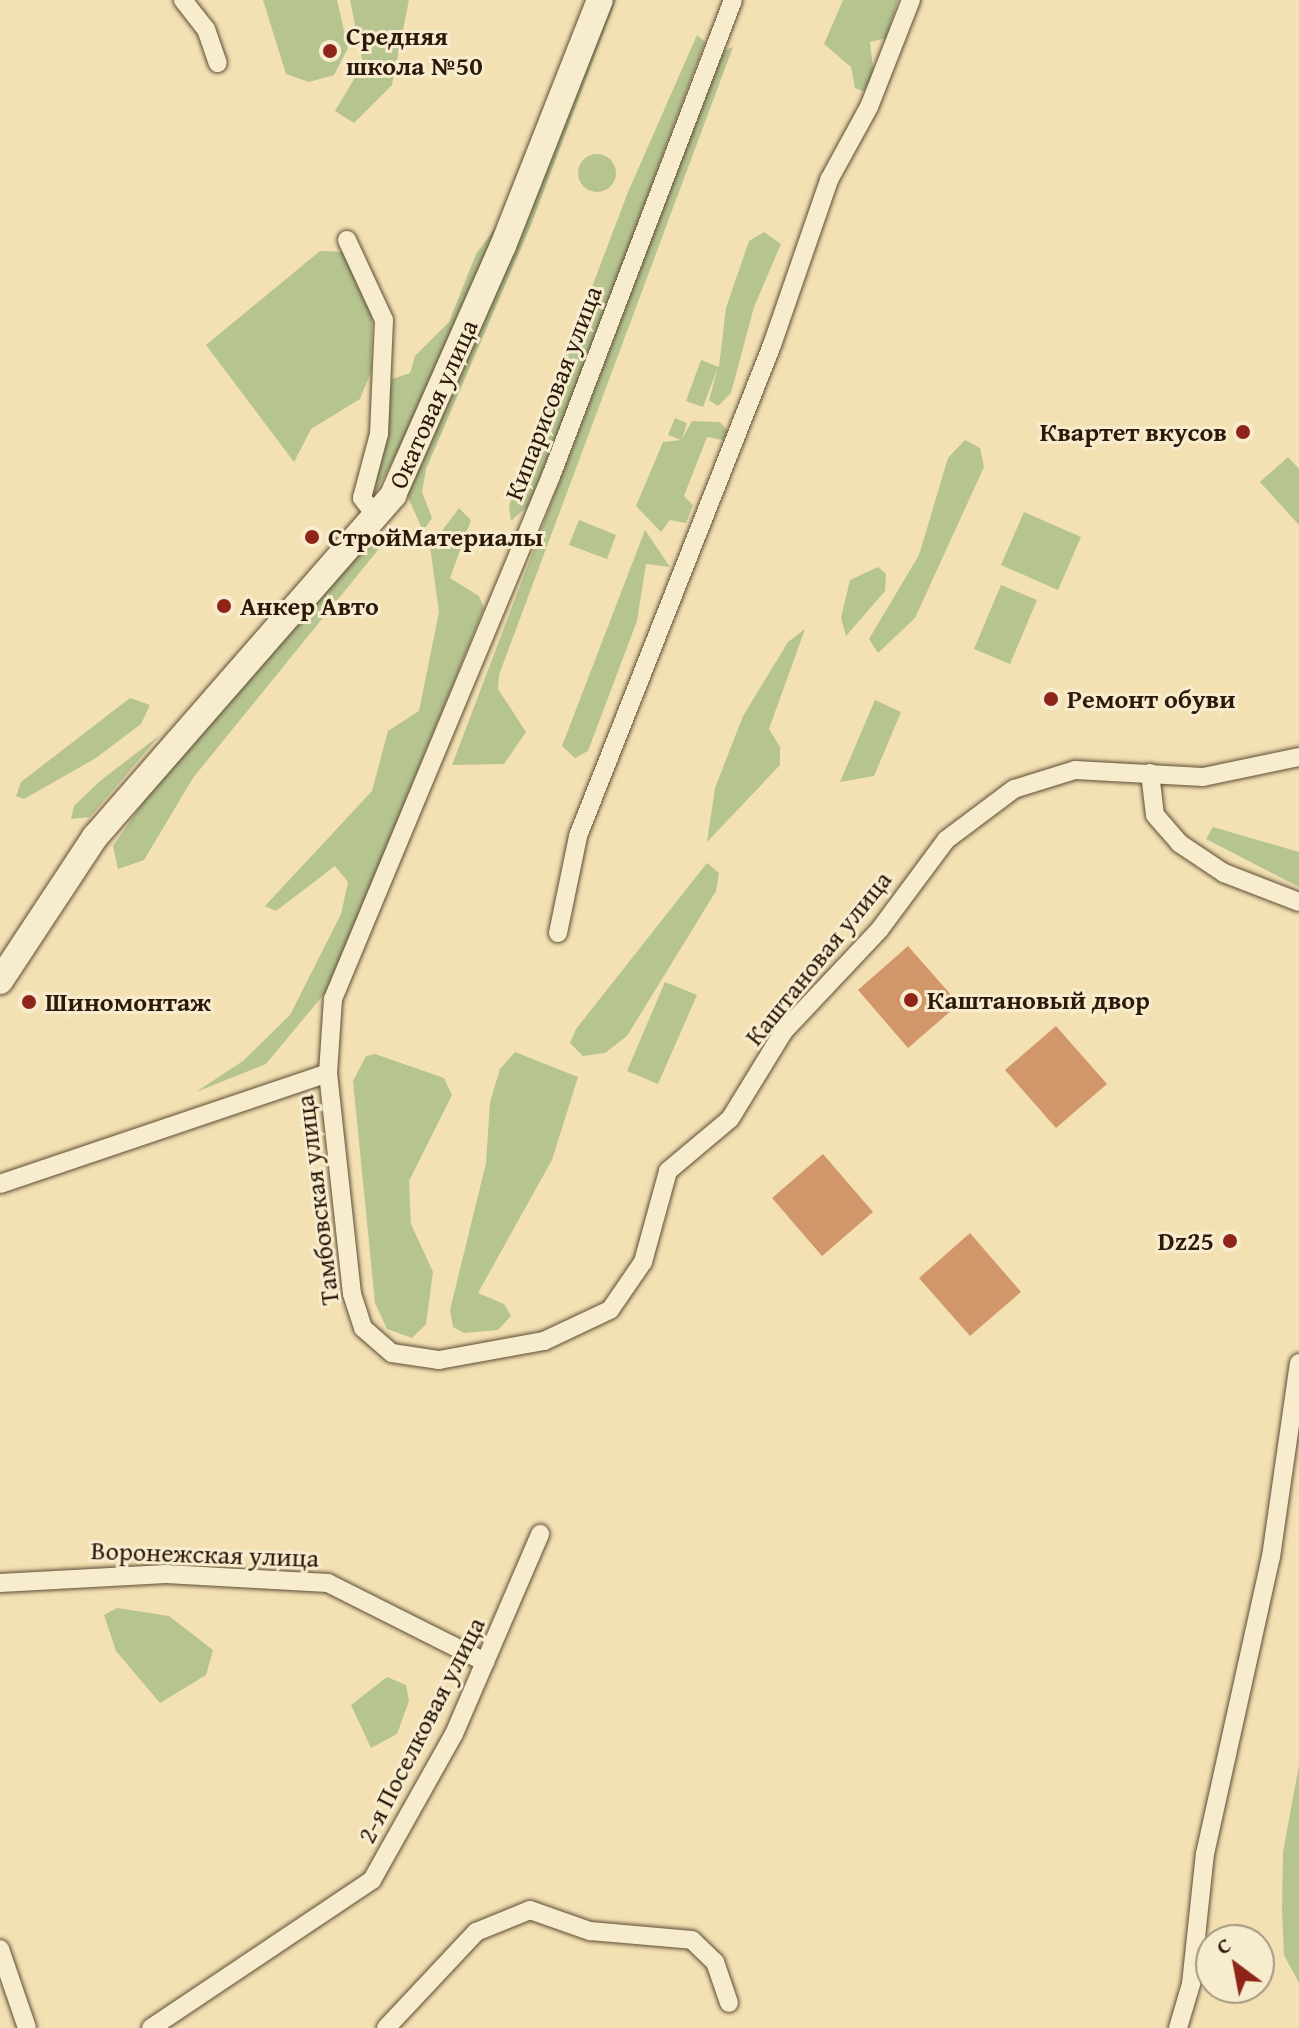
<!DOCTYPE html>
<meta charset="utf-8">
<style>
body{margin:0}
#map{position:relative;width:1299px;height:2028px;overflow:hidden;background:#f3e1b3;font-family:"Gentium Book Plus",serif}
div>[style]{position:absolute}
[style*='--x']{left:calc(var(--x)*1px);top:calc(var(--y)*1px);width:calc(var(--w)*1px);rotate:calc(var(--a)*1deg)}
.green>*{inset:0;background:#b6c490}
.round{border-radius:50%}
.building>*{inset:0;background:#d19669}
.roads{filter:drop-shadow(0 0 2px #5d4c36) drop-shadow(0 0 2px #5d4c36)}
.minor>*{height:18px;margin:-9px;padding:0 9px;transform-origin:9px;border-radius:9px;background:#f7ecce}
.secondary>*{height:26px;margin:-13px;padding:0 13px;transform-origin:13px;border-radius:13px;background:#f7ecce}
.dots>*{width:22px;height:22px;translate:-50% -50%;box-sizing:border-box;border:4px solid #f7ecce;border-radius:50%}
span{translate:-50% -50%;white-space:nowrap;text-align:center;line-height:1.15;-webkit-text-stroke:6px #f7ecce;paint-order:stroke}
.poi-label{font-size:26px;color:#2b1a0c;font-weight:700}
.left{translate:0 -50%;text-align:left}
.right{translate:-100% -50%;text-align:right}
.street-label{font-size:26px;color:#2b1a0c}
.north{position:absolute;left:1195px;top:1924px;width:80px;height:80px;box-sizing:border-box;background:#f7ecce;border:2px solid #a59880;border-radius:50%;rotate:328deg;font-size:22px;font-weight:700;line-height:32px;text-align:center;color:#2b1a0c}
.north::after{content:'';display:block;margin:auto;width:28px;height:36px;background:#8f2418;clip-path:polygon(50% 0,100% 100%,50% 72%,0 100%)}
</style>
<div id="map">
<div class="green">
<i style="clip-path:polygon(263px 0,337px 0,348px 48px,334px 75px,309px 82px,286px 74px)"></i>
<i style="clip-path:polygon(350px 0,409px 0,392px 85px,354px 123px,335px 111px,363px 64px)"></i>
<i style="clip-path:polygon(586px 0,592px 0,450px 353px,374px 496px,392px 379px,410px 373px,415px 356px,449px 322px,476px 254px,501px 220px)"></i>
<i style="clip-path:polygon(608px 0,616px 0,531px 225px,426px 469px,422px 492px,432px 518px,423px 531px,407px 495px)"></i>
<i style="clip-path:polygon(843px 0,898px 0,886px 38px,870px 42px,874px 75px,864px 91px,855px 88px,851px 67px,824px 44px)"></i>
<i style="clip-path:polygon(697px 35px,705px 42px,581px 375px,528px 506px,511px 521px,509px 506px,628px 192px)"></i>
<i style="clip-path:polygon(733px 47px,499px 675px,498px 689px,526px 732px,504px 764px,452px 765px,723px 51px)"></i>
<i class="round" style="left:578px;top:154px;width:38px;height:38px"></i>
<i style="clip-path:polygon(764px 232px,781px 244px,754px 307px,731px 393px,718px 406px,709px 400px,718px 367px,703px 407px,686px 401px,701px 360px,719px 367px,726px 308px,749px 241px)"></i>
<i style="clip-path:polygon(320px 251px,344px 252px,372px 307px,371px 372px,360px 399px,311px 429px,294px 462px,206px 345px)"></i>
<i style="clip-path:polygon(675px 418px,687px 423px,682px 439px,692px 421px,720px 422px,728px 431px,723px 440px,707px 437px,684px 496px,693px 505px,686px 523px,670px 520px,661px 532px,636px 506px,663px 442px,681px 440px,668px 435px)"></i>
<i style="clip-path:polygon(965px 440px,980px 448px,984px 467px,915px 618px,878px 653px,869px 639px,919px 555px,948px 458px)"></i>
<i style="clip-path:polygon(1288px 457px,1299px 469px,1299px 525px,1260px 482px)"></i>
<i style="clip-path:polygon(459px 508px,471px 520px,450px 578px,479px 596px,484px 608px,329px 988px,266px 1064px,196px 1092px,243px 1061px,290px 1015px,341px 914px,348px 882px,335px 866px,276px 911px,265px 906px,372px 791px,388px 731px,419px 711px,439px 612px,430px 547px)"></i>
<i style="clip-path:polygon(1024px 512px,1081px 537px,1058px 590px,1001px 565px)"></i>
<i style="clip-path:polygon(579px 520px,616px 535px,607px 559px,569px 545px)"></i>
<i style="clip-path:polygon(645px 530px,670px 567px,646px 564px,637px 621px,588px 751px,575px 758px,562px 746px)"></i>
<i style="clip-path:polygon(374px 534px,382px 545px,193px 778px,144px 860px,118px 869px,113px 846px,164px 772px)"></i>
<i style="clip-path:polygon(878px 567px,886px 574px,885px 591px,846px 636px,841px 618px,850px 580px)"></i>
<i style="clip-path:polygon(1001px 585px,1037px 600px,1010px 664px,974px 649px)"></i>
<i style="clip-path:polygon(805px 629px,769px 729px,780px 747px,780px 765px,707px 842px,715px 788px,743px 716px,788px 642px)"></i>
<i style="clip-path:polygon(130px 698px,150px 705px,141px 724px,96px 758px,24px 799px,16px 796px,21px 782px)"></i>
<i style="clip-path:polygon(875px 700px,901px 712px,874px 776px,840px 782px)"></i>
<i style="clip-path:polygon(160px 735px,90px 817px,71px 819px,74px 806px,100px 781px)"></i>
<i style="clip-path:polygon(1213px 827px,1299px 852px,1299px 887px,1206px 839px)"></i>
<i style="clip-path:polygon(707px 863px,719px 873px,716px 891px,627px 1036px,605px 1053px,583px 1056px,570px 1043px,576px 1029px)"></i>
<i style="clip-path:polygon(665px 982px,697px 995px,658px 1084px,627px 1071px)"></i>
<i style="clip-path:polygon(515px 1052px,578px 1077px,552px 1160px,478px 1293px,504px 1304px,511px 1316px,498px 1330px,464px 1333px,453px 1327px,450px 1310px,486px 1163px,490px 1102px,500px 1069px)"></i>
<i style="clip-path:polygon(375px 1054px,444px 1078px,452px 1095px,409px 1181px,411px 1224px,433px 1272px,426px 1324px,412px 1338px,387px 1329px,375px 1303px,353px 1081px,366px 1056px)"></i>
<i style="clip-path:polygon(117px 1608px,169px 1616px,213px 1650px,206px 1675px,160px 1703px,116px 1651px,104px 1615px)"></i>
<i style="clip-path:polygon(387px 1677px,406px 1685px,409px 1701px,397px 1734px,371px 1748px,351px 1705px)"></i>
<i style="clip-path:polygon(1299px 1765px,1299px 1983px,1284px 1955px,1282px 1911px,1283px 1852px)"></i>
</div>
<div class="building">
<i style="clip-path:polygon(908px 946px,959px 1004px,908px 1048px,858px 990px)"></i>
<i style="clip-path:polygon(1056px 1026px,1107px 1084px,1056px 1128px,1005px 1070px)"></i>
<i style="clip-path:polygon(823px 1154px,873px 1212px,822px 1256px,772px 1198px)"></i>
<i style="clip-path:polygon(970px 1233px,1021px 1292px,970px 1336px,919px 1278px)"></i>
</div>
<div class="roads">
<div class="minor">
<i style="--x:183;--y:0;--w:37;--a:52"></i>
<i style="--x:206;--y:29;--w:36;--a:71"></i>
<i style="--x:733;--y:0;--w:510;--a:110.92"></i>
<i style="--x:551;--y:476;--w:567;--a:112.63"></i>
<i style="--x:333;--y:999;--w:74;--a:93.9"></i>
<i style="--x:328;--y:1073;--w:222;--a:83.8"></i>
<i style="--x:352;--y:1294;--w:36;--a:72"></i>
<i style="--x:363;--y:1328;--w:38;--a:41"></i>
<i style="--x:392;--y:1353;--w:48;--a:8.5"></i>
<i style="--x:439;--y:1360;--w:107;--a:-10.3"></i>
<i style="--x:544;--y:1341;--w:73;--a:-25.2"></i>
<i style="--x:610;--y:1310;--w:58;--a:-55.5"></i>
<i style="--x:643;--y:1262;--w:94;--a:-74.6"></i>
<i style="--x:668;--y:1171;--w:81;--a:-40"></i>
<i style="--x:730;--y:1119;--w:103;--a:-58.5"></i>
<i style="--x:784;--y:1031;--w:140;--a:-46.7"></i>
<i style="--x:880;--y:929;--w:111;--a:-53.4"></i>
<i style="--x:946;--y:840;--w:85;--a:-36.9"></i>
<i style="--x:1014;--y:789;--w:64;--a:-17.3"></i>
<i style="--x:1075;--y:770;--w:128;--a:3.1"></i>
<i style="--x:1203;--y:777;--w:98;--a:-11.8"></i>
<i style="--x:347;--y:240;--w:88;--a:65.2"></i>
<i style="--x:384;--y:320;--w:114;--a:92.5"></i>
<i style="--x:379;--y:434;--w:66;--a:104.9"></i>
<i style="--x:362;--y:498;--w:24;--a:52"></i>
<i style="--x:1150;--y:773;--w:42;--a:83.2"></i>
<i style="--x:1155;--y:815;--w:37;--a:49"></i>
<i style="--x:1179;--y:843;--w:54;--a:33.7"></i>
<i style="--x:1224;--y:873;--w:80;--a:21.1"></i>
<i style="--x:558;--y:933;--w:99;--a:-78.3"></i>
<i style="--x:578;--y:836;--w:528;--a:-68.44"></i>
<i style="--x:772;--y:345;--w:175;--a:-70.9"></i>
<i style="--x:829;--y:180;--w:83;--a:-61.3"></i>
<i style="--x:869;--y:107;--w:115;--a:-68.6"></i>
<i style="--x:0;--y:1184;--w:346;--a:-18.7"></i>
<i style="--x:0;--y:1583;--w:166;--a:-3.1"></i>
<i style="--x:166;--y:1574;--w:162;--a:3.2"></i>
<i style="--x:328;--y:1583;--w:176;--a:26.7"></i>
<i style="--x:0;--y:1949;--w:83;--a:71.1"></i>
<i style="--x:151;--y:2028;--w:266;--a:-33.8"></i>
<i style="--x:372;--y:1880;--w:167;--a:-60.7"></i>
<i style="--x:454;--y:1734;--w:218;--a:-66.7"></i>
<i style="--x:386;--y:2028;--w:132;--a:-46.8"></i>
<i style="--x:476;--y:1932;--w:58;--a:-22.2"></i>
<i style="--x:530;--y:1910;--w:64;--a:19.3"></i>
<i style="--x:590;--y:1931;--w:102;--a:5"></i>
<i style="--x:692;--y:1940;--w:32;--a:44"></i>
<i style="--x:715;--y:1962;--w:43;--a:71.1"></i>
<i style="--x:1178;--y:2028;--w:46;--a:-73.5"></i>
<i style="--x:1191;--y:1984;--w:131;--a:-83.9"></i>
<i style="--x:1205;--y:1854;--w:304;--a:-77.5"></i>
<i style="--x:1271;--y:1557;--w:196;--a:-81.8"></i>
</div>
<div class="secondary">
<i style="--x:0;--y:981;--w:173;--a:-56.6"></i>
<i style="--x:95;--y:837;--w:454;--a:-48.9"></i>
<i style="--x:393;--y:495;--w:272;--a:-66.2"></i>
<i style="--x:503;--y:246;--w:264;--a:-68.5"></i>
</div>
</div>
<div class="dots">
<i style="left:330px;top:51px;background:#8f2418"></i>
<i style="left:1243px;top:432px;background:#8f2418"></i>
<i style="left:312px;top:537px;background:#8f2418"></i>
<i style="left:224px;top:606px;background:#8f2418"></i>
<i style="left:1051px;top:699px;background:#8f2418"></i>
<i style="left:911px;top:1000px;background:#8f2418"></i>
<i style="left:29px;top:1002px;background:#8f2418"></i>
<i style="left:1230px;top:1241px;background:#8f2418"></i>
</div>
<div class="poi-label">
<span class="left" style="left:346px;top:51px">Средняя<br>школа №50</span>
<span class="right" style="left:1227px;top:432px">Квартет вкусов</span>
<span class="left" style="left:328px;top:537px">СтройМатериалы</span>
<span class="left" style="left:240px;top:606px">Анкер Авто</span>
<span class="left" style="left:1067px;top:699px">Ремонт обуви</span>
<span class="left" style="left:927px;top:1000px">Каштановый двор</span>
<span class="left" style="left:45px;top:1002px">Шиномонтаж</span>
<span class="right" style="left:1214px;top:1241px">Dz25</span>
</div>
<div class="street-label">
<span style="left:553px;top:393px;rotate:-69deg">Кипарисовая улица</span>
<span style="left:433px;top:404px;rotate:-66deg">Окатовая улица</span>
<span style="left:818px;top:958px;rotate:-51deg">Каштановая улица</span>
<span style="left:317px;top:1200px;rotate:-97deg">Тамбовская улица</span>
<span style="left:205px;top:1554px;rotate:2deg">Воронежская улица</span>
<span style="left:421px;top:1730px;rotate:-63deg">2-я Поселковая улица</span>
</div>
<div class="north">С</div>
</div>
